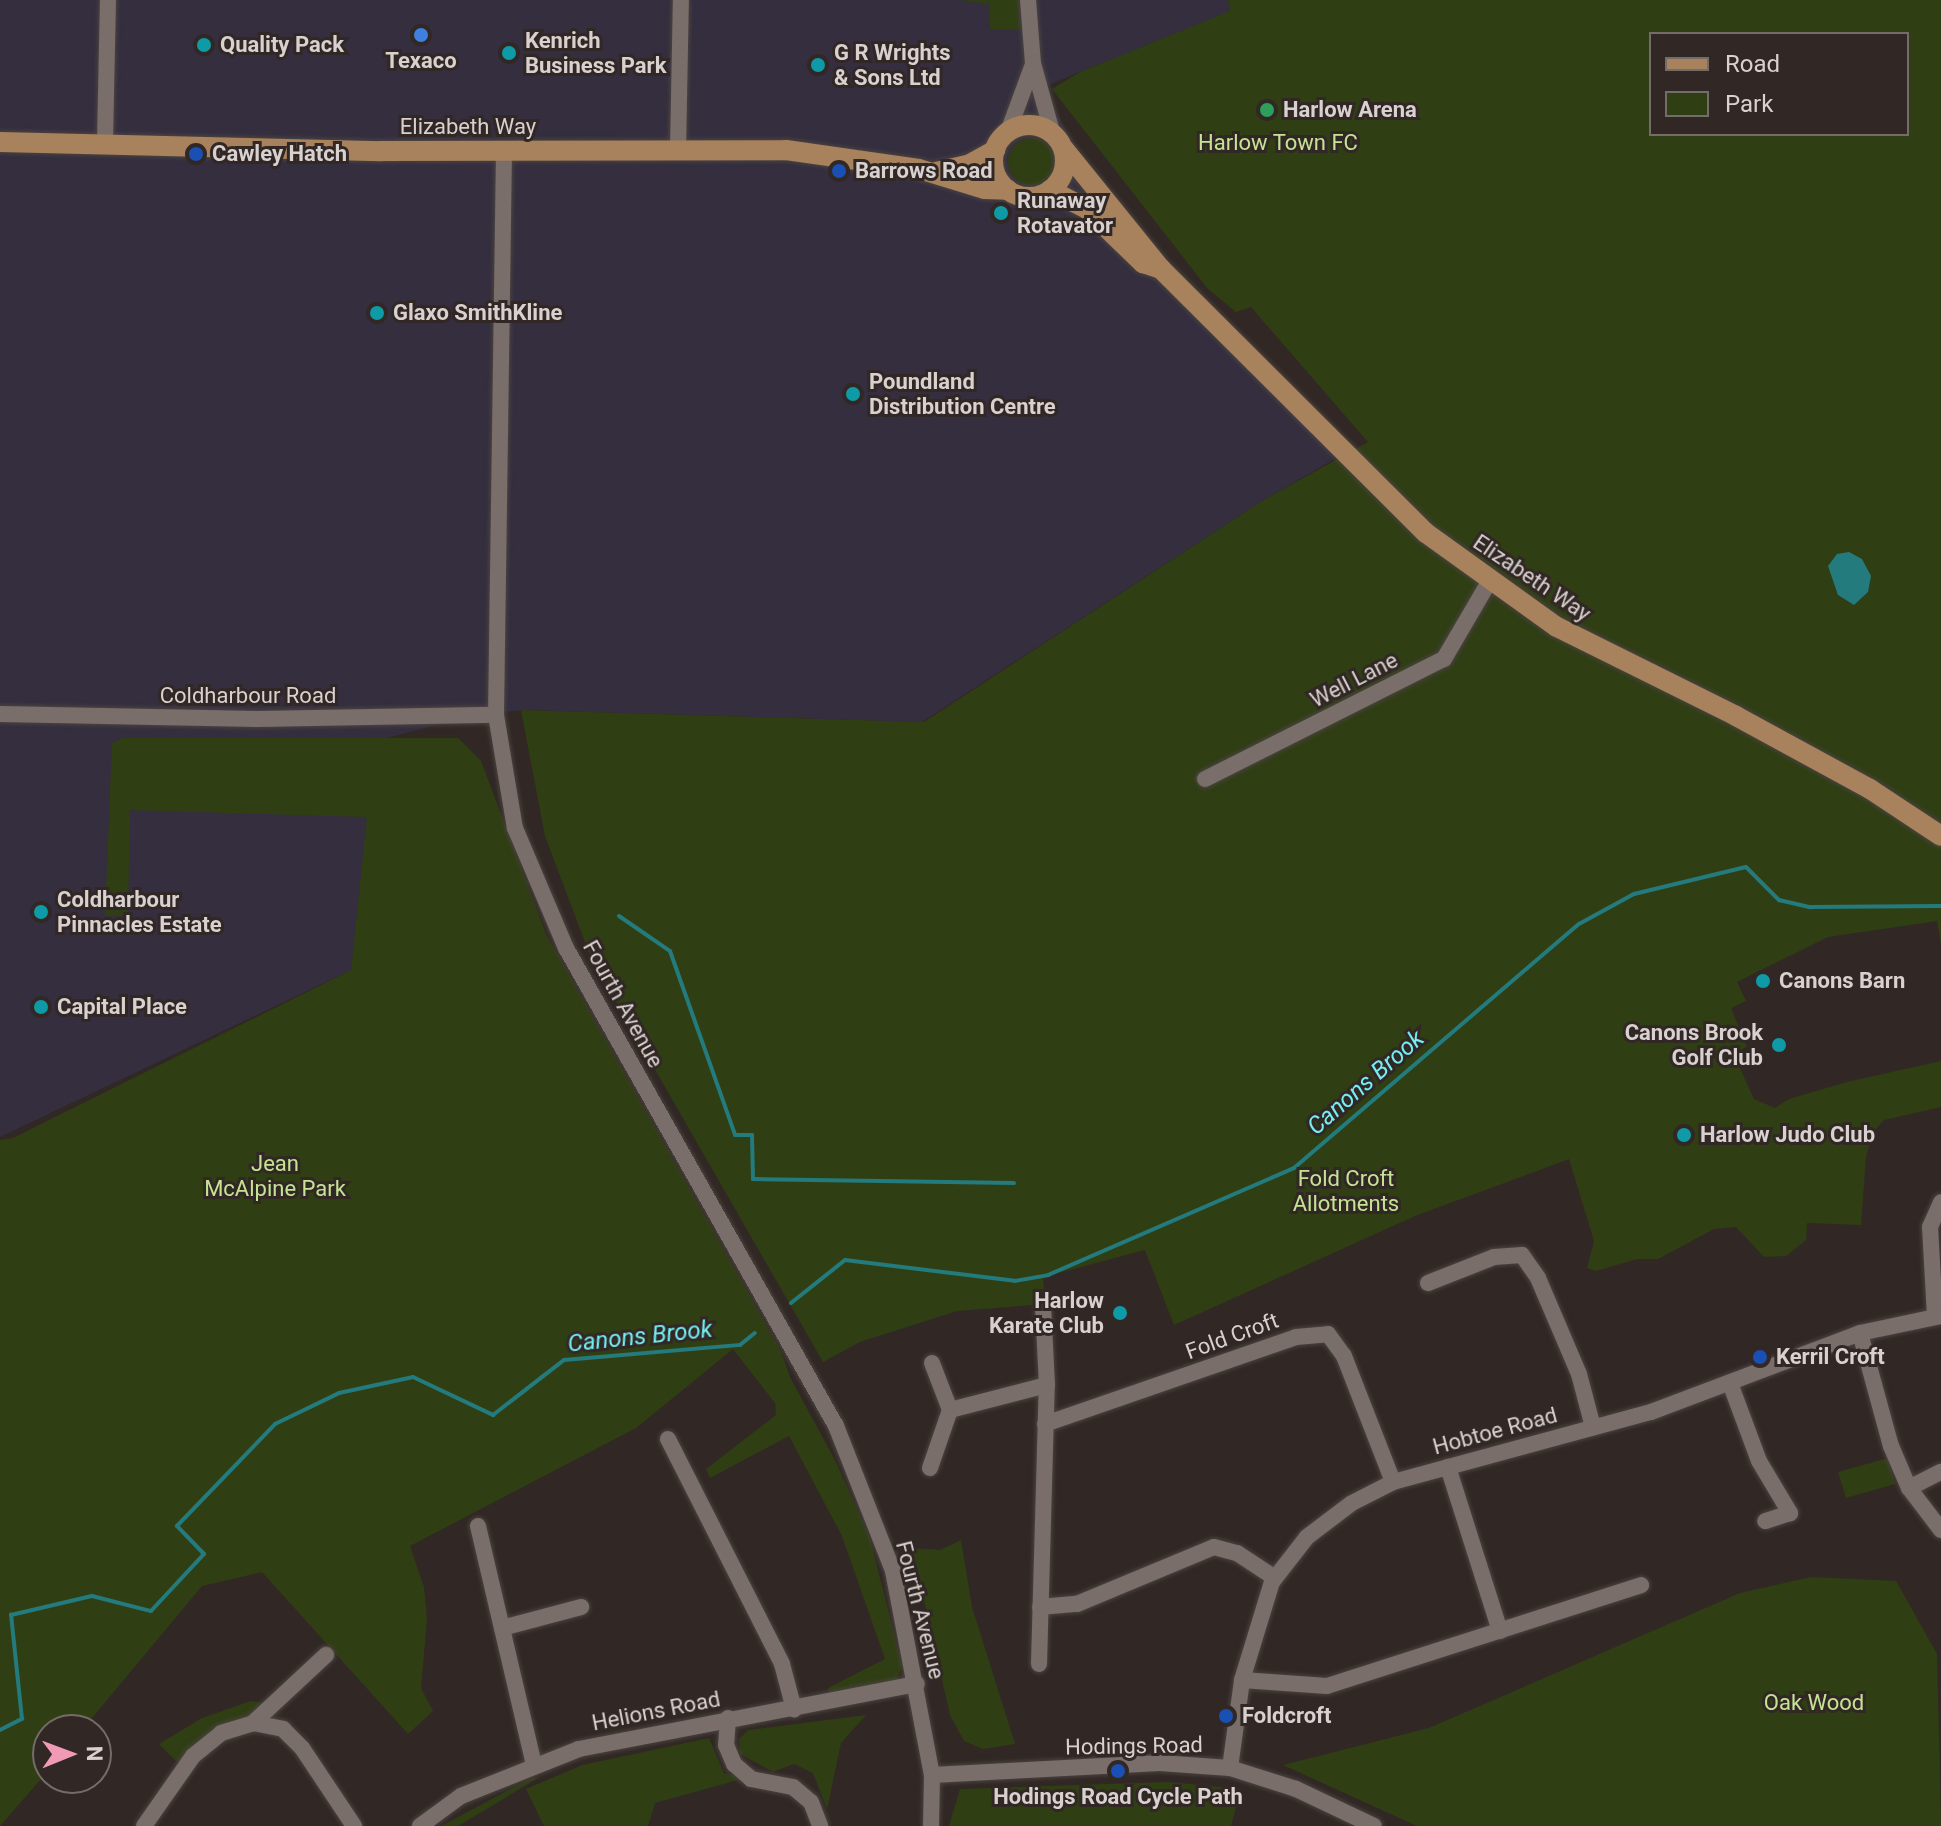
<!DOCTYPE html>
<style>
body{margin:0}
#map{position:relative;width:1941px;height:1826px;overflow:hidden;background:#312825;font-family:Roboto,sans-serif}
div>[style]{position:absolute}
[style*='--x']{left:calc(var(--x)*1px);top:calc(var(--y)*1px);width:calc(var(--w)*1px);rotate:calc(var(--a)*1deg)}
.industrial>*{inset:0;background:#342e3f}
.green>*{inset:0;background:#303e14}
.round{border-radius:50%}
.water>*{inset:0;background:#247b7e}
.stream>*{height:4px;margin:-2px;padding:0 2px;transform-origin:2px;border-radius:2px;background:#247b7e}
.roads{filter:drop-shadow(0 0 2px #4b4340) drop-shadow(0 0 2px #4b4340)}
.minor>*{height:16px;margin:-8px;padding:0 8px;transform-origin:8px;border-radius:8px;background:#796e6a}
.major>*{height:20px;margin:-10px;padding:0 10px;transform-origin:10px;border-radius:10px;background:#a8825d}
.major>.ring{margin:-10px;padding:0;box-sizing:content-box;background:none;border:20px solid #a8825d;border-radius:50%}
.dots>*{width:22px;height:22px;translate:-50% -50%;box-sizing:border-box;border:4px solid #312825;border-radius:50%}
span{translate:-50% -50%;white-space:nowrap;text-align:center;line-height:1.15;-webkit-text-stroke:6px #312825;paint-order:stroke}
.poi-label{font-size:22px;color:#d8d1cf;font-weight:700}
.left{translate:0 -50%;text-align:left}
.right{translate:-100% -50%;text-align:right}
.street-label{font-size:22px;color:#d8d1cf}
.park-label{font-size:22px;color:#c5e393}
.water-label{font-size:24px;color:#74eef2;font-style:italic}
.legend{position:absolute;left:1649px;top:32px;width:260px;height:104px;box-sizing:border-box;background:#312825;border:2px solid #746c69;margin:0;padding:10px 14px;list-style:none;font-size:24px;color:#d8d1cf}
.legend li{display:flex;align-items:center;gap:16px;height:40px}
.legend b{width:40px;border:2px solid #746c69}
.north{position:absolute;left:32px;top:1714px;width:80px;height:80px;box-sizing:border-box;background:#312825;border:2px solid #746c69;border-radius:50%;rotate:89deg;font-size:22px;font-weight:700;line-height:32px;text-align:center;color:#d8d1cf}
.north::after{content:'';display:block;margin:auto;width:28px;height:36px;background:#f09ab6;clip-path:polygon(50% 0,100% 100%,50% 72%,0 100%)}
</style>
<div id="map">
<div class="industrial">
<i style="clip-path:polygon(0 0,1228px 0,1231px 11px,1043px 87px,1129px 247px,1338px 457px,1262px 501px,922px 722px,525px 710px,477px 714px,376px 741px,351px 970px,0 1137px)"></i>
</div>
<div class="green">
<i style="clip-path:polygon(961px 0,1019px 0,1021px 29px,990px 29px,989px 4px)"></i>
<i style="clip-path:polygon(evenodd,1228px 0,1941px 0,1941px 944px,1937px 921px,1828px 937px,1737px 982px,1746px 1001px,1731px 1008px,1747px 1047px,1733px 1053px,1754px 1099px,1775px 1108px,1789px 1099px,1847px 1082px,1941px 1061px,1941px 1107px,1884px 1120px,1873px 1132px,1866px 1157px,1861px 1225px,1807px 1223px,1806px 1240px,1786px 1256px,1764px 1257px,1736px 1227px,1714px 1229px,1658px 1259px,1637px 1259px,1596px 1271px,1587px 1268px,1594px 1241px,1569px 1159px,1415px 1216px,1174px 1325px,1145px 1250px,1043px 1277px,1045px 1304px,957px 1311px,860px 1342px,823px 1362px,591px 958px,545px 836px,521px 710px,924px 722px,1262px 501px,1368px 442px,1251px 307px,1236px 312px,1208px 289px,1052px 89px,1080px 72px,1230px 11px,1228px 0,1651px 34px,1907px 34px,1907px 134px,1651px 134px,1651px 34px)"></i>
<i class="round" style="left:1008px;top:138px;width:48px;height:48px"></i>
<i style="clip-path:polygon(123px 738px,458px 738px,481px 761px,546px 934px,781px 1351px,790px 1377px,836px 1462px,870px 1538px,902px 1666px,897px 1680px,829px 1692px,828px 1688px,885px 1659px,842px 1536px,789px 1436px,710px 1478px,706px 1469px,776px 1415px,775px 1403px,733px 1349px,636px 1428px,410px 1546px,424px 1587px,427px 1619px,421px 1688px,433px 1711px,408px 1734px,262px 1572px,202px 1586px,82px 1730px,48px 1730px,48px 1771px,0 1826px,0 1140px,13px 1138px,351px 970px,367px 817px,130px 810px,128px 915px,105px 916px,112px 743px)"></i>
<i style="clip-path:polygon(1888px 1458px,1895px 1484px,1846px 1498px,1838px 1472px)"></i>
<i style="clip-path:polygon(961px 1540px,972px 1607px,1015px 1744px,983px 1749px,964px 1741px,950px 1715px,912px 1548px,940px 1550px)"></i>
<i style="clip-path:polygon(1811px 1577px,1896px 1581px,1937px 1654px,1941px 1826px,1417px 1826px,1283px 1765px,1429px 1728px,1740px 1593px)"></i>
<i style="clip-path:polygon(251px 1701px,266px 1703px,250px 1721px,180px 1765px,159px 1744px,202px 1718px)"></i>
<i style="clip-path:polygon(866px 1715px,841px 1743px,827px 1809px,813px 1773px,794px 1764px,773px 1772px,740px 1754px,739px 1739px,748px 1730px)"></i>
<i style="clip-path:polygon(709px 1738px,724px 1773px,745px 1778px,655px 1803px,648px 1826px,544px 1826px,526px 1789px,582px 1765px)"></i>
<i style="clip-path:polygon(540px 1777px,458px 1826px,441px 1826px,529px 1779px)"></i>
<i style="clip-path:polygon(1169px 1782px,1241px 1789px,1231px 1826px,949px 1826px,960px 1789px)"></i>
</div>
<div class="water">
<i style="clip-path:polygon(1849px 552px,1862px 559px,1871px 576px,1868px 592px,1854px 605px,1838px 595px,1828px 566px,1837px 554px)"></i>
</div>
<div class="stream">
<i style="--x:619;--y:916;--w:62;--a:34.5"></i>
<i style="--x:670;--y:951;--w:195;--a:70.5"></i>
<i style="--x:735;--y:1135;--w:17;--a:0"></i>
<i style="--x:752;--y:1135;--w:44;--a:88.7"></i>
<i style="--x:753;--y:1179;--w:261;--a:0.9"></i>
<i style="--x:791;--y:1303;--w:69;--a:-38.5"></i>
<i style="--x:845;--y:1260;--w:171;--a:7"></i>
<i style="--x:1015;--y:1281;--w:34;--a:-10"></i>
<i style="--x:1048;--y:1275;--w:268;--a:-23.5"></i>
<i style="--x:1294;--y:1168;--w:375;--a:-40.6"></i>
<i style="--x:1579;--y:924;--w:63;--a:-28.6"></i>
<i style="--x:1634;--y:894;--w:115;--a:-13.6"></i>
<i style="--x:1746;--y:867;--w:47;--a:45"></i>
<i style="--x:1779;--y:900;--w:32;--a:13"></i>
<i style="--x:1810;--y:907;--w:131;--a:-0.4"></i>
<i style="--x:0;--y:1730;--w:25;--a:-27"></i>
<i style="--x:22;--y:1719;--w:105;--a:-96"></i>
<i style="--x:11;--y:1615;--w:83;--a:-13.2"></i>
<i style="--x:92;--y:1596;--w:61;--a:14.3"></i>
<i style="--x:151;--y:1611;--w:78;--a:-47.1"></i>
<i style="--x:204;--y:1554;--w:39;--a:-134"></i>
<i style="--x:177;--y:1526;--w:141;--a:-46.1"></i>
<i style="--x:275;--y:1424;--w:71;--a:-25.8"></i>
<i style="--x:339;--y:1393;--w:76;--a:-12.2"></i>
<i style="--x:413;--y:1377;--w:89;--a:25.4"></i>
<i style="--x:493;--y:1415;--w:90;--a:-37.8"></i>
<i style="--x:564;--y:1360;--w:177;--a:-4.9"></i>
<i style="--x:740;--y:1345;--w:19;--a:-39"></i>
</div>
<div class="roads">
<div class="minor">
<i style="--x:1028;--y:0;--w:63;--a:85.5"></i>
<i style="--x:1033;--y:63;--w:72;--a:74.6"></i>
<i style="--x:1008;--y:132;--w:72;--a:-69.8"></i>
<i style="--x:105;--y:142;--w:142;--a:-88.8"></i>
<i style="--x:504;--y:150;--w:565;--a:90.81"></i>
<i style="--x:496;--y:715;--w:115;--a:80.5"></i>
<i style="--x:515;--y:828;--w:130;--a:67"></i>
<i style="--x:566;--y:948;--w:549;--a:60.54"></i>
<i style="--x:836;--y:1426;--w:156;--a:68.5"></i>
<i style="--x:893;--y:1571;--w:208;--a:79.2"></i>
<i style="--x:932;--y:1775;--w:51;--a:91.1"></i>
<i style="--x:678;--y:150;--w:150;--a:-88.9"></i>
<i style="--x:0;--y:714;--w:257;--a:1.1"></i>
<i style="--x:257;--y:719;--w:239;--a:-1"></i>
<i style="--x:1205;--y:779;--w:267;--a:-26.7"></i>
<i style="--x:1444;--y:659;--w:89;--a:-59.7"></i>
<i style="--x:1428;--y:1283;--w:71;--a:-21.5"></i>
<i style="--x:1494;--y:1257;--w:28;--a:-4"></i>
<i style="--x:1522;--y:1255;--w:28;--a:55"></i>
<i style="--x:1538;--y:1278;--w:104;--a:66.9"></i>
<i style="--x:1579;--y:1374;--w:55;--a:75.2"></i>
<i style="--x:1935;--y:1316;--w:89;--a:-93.2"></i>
<i style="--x:1930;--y:1227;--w:27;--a:-66"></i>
<i style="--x:1860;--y:1333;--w:117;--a:74.7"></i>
<i style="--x:1891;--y:1446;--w:46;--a:66.8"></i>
<i style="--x:1909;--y:1488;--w:53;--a:52.7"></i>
<i style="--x:932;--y:1363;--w:50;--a:69"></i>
<i style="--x:1730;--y:1383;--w:83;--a:69.6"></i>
<i style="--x:1759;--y:1461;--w:61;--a:59.2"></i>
<i style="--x:1790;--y:1513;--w:26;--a:162"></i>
<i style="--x:1045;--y:1424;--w:266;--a:-19.1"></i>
<i style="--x:1296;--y:1337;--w:32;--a:-5"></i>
<i style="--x:1328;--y:1334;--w:27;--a:54"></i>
<i style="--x:1344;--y:1356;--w:135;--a:68.7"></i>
<i style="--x:668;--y:1439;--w:252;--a:63.1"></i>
<i style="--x:782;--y:1664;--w:47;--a:75.1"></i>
<i style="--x:1448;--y:1467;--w:172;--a:72.4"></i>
<i style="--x:930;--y:1468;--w:61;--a:-71"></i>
<i style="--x:950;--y:1410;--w:100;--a:-14.5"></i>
<i style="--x:1909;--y:1488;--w:36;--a:-27"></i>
<i style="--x:478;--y:1526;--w:244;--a:76.8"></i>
<i style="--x:1040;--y:1607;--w:37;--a:-5"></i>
<i style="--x:1077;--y:1604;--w:148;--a:-22.6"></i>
<i style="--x:1214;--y:1547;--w:24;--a:15"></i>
<i style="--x:1237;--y:1553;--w:45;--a:33.3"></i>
<i style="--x:502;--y:1628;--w:82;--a:-14.9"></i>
<i style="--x:1039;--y:1664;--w:279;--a:-88.4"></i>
<i style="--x:1047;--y:1385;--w:78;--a:-92.9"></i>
<i style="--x:1242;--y:1680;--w:85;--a:4"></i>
<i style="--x:1327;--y:1686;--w:330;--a:-17.8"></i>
<i style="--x:728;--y:1718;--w:27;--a:94"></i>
<i style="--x:726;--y:1745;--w:21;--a:67"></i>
<i style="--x:734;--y:1764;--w:23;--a:41"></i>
<i style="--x:751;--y:1779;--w:43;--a:10.8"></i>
<i style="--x:793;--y:1787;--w:23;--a:40"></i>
<i style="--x:811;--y:1802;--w:26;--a:69"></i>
<i style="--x:253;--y:1723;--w:100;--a:-43"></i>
<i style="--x:1230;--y:1768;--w:89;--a:-82.2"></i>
<i style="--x:1242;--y:1680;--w:102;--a:-73"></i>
<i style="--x:1272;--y:1582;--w:57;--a:-52.1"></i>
<i style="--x:1307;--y:1537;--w:56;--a:-37.1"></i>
<i style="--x:1352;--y:1503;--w:46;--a:-27.1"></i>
<i style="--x:1393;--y:1482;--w:267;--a:-15.2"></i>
<i style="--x:1651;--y:1412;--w:223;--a:-20.7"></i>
<i style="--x:1860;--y:1333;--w:83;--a:-11.9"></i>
<i style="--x:932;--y:1775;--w:228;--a:-3"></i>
<i style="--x:1160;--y:1763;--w:70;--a:4.1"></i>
<i style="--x:1230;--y:1768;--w:69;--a:17.7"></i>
<i style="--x:1296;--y:1789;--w:86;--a:25.4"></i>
<i style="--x:144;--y:1826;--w:85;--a:-55"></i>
<i style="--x:193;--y:1756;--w:36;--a:-39"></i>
<i style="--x:221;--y:1733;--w:34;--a:-17"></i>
<i style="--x:253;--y:1723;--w:31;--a:11"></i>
<i style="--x:283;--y:1729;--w:27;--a:45"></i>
<i style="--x:302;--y:1748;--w:94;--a:56.3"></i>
<i style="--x:420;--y:1826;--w:51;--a:-36.2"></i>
<i style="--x:461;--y:1796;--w:127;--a:-21.7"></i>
<i style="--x:579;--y:1749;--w:344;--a:-10.9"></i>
</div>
<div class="major">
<i class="ring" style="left:993px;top:125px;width:52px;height:52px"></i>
<i style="--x:0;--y:142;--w:381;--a:1.4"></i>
<i style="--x:381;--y:151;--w:405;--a:-0.1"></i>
<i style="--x:786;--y:150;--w:134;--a:8.1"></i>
<i style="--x:919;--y:169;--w:69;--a:16.9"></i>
<i style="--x:985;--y:189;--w:23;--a:2"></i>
<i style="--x:1064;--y:149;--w:154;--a:51.1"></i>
<i style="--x:1161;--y:269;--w:374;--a:44.9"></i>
<i style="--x:1426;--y:533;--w:161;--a:35.7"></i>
<i style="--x:1557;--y:627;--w:200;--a:26.4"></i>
<i style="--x:1736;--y:716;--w:153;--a:28.6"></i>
<i style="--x:1870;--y:789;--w:85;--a:33.5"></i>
<i style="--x:936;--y:172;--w:35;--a:-13"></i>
<i style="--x:970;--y:164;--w:29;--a:-29"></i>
<i style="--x:1050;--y:190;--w:42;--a:27.2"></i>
<i style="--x:1087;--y:209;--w:78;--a:44"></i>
<i style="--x:1143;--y:263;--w:19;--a:18"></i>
</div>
</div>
<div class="dots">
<i style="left:421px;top:35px;background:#3f7fe0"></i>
<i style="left:204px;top:45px;background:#0f9aa8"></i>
<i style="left:509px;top:53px;background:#0f9aa8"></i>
<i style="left:818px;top:65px;background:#0f9aa8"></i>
<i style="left:1267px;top:110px;background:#2e9e5b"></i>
<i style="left:196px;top:154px;background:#1a4fb4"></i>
<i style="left:839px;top:171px;background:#1a4fb4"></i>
<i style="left:1001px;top:213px;background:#0f9aa8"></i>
<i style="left:377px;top:313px;background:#0f9aa8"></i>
<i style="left:853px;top:394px;background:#0f9aa8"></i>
<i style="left:41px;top:912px;background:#0f9aa8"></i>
<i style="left:1763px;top:981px;background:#0f9aa8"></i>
<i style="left:41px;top:1007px;background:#0f9aa8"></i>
<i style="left:1779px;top:1045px;background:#0f9aa8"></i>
<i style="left:1684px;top:1135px;background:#0f9aa8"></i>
<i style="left:1120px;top:1313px;background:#0f9aa8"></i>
<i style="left:1760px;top:1357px;background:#1a4fb4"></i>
<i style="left:1226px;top:1716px;background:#1a4fb4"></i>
<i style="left:1118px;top:1771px;background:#1a4fb4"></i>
</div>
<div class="poi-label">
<span class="left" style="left:525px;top:53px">Kenrich<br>Business Park</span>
<span class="left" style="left:220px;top:45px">Quality Pack</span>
<span class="left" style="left:834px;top:65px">G R Wrights<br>&amp; Sons Ltd</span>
<span style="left:421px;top:61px">Texaco</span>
<span class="left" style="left:1283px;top:110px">Harlow Arena</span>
<span class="left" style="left:212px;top:154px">Cawley Hatch</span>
<span class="left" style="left:855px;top:171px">Barrows Road</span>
<span class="left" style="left:1017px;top:213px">Runaway<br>Rotavator</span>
<span class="left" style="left:393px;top:313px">Glaxo SmithKline</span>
<span class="left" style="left:869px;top:394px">Poundland<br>Distribution Centre</span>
<span class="left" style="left:57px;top:912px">Coldharbour<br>Pinnacles Estate</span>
<span class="left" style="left:1779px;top:981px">Canons Barn</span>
<span class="left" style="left:57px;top:1007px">Capital Place</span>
<span class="right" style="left:1763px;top:1045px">Canons Brook<br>Golf Club</span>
<span class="left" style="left:1700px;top:1135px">Harlow Judo Club</span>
<span class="right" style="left:1104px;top:1313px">Harlow<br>Karate Club</span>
<span class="left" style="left:1776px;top:1357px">Kerril Croft</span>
<span class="left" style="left:1242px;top:1716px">Foldcroft</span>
<span style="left:1118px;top:1797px">Hodings Road Cycle Path</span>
</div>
<div class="street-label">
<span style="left:468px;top:127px">Elizabeth Way</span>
<span style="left:1532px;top:578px;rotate:34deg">Elizabeth Way</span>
<span style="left:1354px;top:680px;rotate:-27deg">Well Lane</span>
<span style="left:248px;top:696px">Coldharbour Road</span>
<span style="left:623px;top:1004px;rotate:61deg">Fourth Avenue</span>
<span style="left:1232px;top:1336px;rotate:-20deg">Fold Croft</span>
<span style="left:1495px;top:1431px;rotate:-15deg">Hobtoe Road</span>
<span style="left:920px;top:1610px;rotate:76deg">Fourth Avenue</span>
<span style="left:656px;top:1711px;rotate:-11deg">Helions Road</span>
<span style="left:1134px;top:1746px;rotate:-1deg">Hodings Road</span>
</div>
<div class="park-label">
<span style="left:1278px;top:143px">Harlow Town FC</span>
<span style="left:275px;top:1176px">Jean<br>McAlpine Park</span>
<span style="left:1346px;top:1191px">Fold Croft<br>Allotments</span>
<span style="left:1814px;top:1703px">Oak Wood</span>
</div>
<div class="water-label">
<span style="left:1366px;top:1083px;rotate:-41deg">Canons Brook</span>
<span style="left:640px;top:1337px;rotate:-6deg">Canons Brook</span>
</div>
<ul class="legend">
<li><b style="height:10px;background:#a8825d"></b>Road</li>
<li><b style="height:22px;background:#303e14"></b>Park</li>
</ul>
<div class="north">N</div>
</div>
